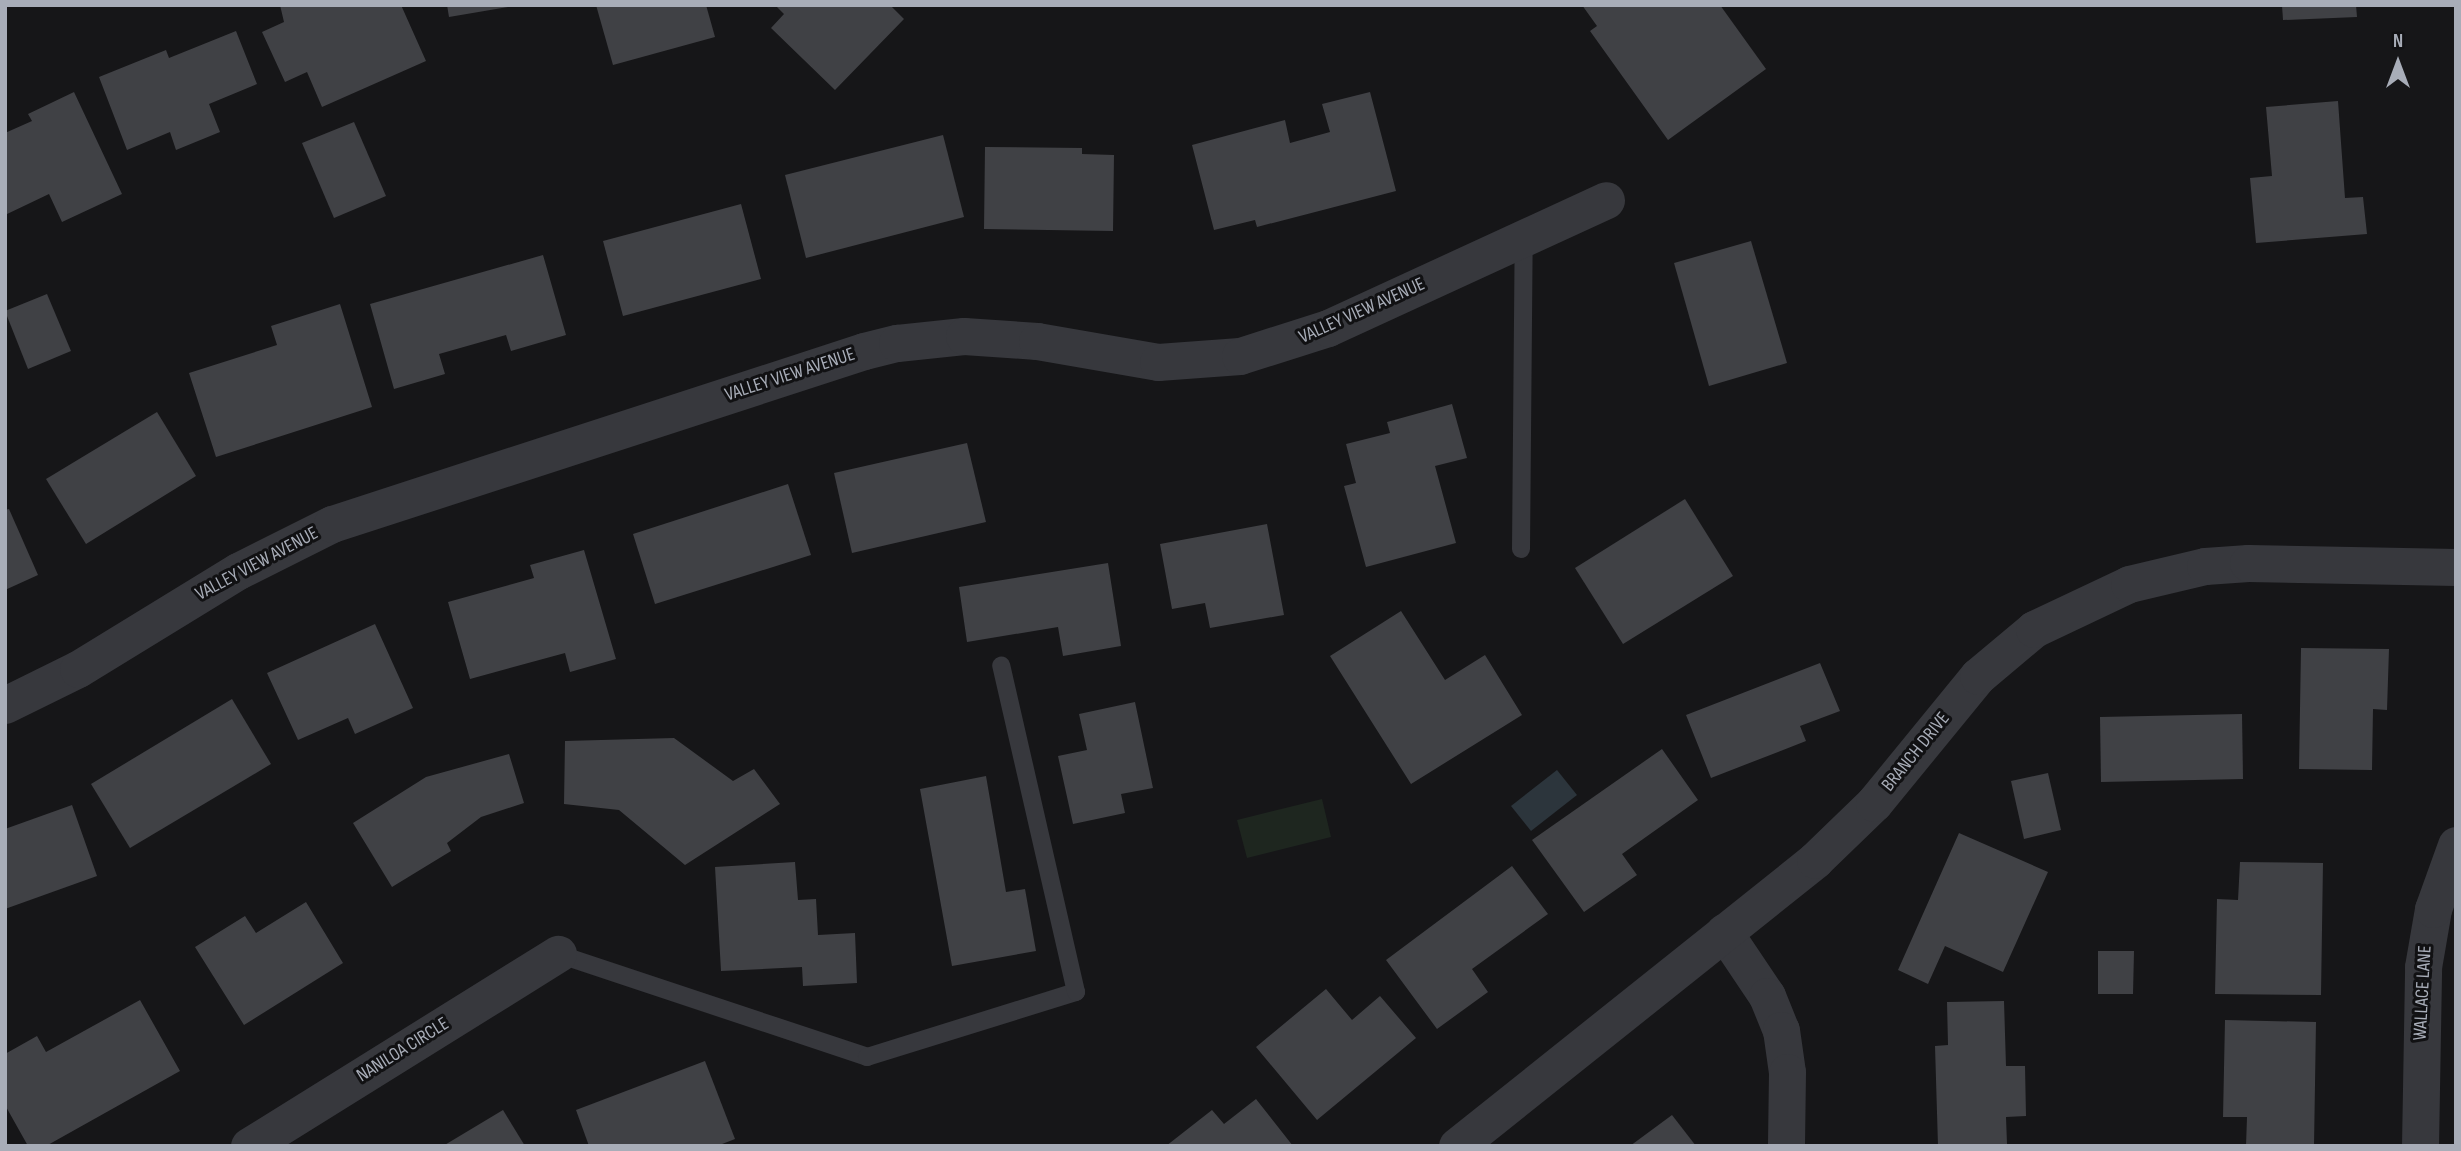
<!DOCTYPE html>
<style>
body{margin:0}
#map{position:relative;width:2461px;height:1151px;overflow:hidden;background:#161618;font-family:"Sofia Sans Condensed",sans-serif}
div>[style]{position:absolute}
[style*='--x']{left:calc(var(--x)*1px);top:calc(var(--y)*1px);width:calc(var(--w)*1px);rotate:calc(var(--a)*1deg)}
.green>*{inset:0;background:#1e261f}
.water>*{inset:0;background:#2c353c}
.building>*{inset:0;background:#404145}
.lane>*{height:18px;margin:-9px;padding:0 9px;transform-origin:9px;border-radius:9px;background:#37383d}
.street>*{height:37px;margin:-18.5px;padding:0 18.5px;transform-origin:18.5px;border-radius:18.5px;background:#37383d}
span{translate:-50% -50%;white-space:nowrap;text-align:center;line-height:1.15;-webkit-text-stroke:6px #111113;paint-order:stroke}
.street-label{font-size:19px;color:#a8adb8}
.frame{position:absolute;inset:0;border:7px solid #a8adb8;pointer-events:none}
.north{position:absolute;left:2363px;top:28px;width:70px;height:70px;-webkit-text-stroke:5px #111113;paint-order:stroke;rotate:0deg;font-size:19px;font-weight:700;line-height:28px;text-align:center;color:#a8adb8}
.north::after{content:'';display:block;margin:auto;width:24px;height:32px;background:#a8adb8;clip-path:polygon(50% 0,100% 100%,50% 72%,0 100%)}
</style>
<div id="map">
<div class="green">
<i style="clip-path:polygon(1322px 799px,1331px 837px,1247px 858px,1237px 820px)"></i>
</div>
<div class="water">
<i style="clip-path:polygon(1557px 770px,1577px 795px,1531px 831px,1511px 806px)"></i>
</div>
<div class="building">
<i style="clip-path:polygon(280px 5px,401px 5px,426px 61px,322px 107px,307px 72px,285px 82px,262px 32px,284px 22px)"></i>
<i style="clip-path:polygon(447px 5px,508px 5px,508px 7px,449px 17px)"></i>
<i style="clip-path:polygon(596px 5px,706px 5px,715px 37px,613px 65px)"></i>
<i style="clip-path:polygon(775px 5px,890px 5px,904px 19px,835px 90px,771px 28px,784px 14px)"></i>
<i style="clip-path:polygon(1582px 5px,1720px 5px,1766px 69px,1668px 140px,1590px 31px,1597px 26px)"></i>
<i style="clip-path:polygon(2282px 5px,2356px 5px,2357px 17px,2283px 20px)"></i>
<i style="clip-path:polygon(236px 31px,257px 84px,209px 104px,220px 132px,176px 150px,170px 132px,127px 150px,99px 77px,166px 50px,169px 58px)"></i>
<i style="clip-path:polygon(74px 92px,122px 194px,62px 222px,49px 194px,5px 215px,5px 133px,32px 121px,28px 114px)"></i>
<i style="clip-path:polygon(1370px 92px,1396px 191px,1257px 227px,1255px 220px,1214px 230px,1192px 145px,1285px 120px,1290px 143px,1330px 132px,1322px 104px)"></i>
<i style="clip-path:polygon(2338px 101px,2345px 198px,2363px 197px,2367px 234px,2256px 243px,2250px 178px,2272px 176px,2266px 107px)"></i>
<i style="clip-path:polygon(354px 122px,386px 196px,334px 218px,302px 143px)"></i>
<i style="clip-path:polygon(943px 135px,964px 217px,806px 258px,785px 175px)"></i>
<i style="clip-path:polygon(985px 147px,1082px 148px,1082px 154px,1114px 155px,1113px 231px,984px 229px)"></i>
<i style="clip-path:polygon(741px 204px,761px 279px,623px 316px,603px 241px)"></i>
<i style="clip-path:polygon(1751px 241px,1787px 363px,1709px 386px,1674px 263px)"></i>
<i style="clip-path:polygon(543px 255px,566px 335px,511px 351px,506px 335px,439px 354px,445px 374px,394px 389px,370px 304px)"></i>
<i style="clip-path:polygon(47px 294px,71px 351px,28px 369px,5px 311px)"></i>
<i style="clip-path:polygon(340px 304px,372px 407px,216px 457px,189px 373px,277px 345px,271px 326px)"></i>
<i style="clip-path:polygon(1452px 404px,1467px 458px,1435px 466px,1456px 543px,1366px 567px,1344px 486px,1356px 483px,1346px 444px,1390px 433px,1387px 422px)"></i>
<i style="clip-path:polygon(157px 412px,196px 476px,86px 544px,46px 479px)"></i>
<i style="clip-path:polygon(967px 443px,986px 522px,852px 553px,834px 473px)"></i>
<i style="clip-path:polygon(788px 484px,811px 555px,655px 604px,633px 534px)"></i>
<i style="clip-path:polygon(1685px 499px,1733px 576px,1623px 644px,1575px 568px)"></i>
<i style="clip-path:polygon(9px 509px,38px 575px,5px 590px,5px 510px)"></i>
<i style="clip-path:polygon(1267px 524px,1284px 615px,1210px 628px,1205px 603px,1172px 609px,1160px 544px)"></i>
<i style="clip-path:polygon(584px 550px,616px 659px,570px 672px,565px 653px,470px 679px,448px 602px,534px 578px,530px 565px)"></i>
<i style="clip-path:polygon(1108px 563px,1121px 646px,1063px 656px,1058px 627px,967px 642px,959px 587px)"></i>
<i style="clip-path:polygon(1401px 611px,1445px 680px,1485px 655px,1522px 715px,1411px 784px,1330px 656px)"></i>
<i style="clip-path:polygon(375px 624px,413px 708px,355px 734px,348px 718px,298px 740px,267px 673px)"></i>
<i style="clip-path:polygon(2301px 648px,2389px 649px,2387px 710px,2373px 709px,2372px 770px,2299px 769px)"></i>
<i style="clip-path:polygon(1820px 663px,1840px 711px,1800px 726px,1806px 741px,1711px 778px,1686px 715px)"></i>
<i style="clip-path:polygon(232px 699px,271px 764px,130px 848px,91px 784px)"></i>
<i style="clip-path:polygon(1135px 702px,1153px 788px,1121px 794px,1125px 813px,1073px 824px,1058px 756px,1087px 750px,1079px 714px)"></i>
<i style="clip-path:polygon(2242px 714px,2243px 779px,2101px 782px,2100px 717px)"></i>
<i style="clip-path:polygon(674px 738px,733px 781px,754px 769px,780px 804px,685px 865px,619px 810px,564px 804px,565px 741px)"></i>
<i style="clip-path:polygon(1662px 749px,1698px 800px,1622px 854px,1637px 875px,1584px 912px,1532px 840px)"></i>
<i style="clip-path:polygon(509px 754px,524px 803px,481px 817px,447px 843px,451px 851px,392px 887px,353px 823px,426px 777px)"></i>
<i style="clip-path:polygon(2048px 773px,2061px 830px,2024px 839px,2011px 781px)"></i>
<i style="clip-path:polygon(986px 776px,1006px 892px,1025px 889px,1036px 951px,952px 966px,920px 789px)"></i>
<i style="clip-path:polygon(72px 805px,97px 876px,5px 909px,5px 829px)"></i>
<i style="clip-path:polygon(1959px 833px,2048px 872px,2003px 972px,1945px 946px,1928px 984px,1898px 970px)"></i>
<i style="clip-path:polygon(795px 862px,798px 900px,816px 899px,818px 935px,855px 933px,857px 983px,803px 986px,802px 967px,721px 971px,715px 867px)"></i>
<i style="clip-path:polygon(2240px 862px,2323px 863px,2321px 995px,2215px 994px,2217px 899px,2238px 900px)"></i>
<i style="clip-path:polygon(1512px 866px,1548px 914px,1472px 969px,1488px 992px,1437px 1029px,1386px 960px)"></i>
<i style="clip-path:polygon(306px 902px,343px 963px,244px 1025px,195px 947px,245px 916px,256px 933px)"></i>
<i style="clip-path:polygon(2098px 951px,2134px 951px,2133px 994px,2098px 994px)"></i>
<i style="clip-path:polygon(1326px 989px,1352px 1020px,1380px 996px,1416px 1038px,1317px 1120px,1256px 1047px)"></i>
<i style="clip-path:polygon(140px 1000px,180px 1071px,46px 1146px,28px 1146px,5px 1105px,5px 1054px,37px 1036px,46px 1052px)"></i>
<i style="clip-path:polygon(2004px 1001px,2006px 1066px,2025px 1066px,2026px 1116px,2006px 1117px,2007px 1144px,1938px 1146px,1935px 1046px,1948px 1045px,1947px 1002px)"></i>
<i style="clip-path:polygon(2225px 1020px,2316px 1022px,2314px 1146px,2246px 1146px,2247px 1117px,2223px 1117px)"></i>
<i style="clip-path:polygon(705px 1061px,735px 1139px,717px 1146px,589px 1146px,576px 1110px)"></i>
<i style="clip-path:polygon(1256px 1099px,1293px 1146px,1166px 1146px,1212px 1110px,1224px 1124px)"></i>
<i style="clip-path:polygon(503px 1110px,525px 1146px,443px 1146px)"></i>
<i style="clip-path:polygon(1672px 1115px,1696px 1146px,1630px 1146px)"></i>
</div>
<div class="lane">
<i style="--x:1521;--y:549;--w:313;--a:-89.5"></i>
<i style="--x:558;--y:954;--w:326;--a:18.4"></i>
<i style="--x:867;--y:1057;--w:219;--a:-17.3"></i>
<i style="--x:1076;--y:992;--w:335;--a:-102.9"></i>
</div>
<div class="street">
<i style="--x:5;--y:705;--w:81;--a:-26.3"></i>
<i style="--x:78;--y:669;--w:188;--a:-31.5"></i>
<i style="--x:238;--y:571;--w:105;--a:-26.6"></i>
<i style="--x:332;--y:524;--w:559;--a:-18.01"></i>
<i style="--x:864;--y:351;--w:34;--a:-14"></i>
<i style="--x:897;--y:343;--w:67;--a:-6"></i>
<i style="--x:964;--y:336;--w:73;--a:3.9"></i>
<i style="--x:1037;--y:341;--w:123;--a:9.8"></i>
<i style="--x:1158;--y:362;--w:82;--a:-4.2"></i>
<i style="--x:1240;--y:356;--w:92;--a:-17.7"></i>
<i style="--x:1328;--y:328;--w:306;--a:-24.7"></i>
<i style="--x:1724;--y:932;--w:77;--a:56.1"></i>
<i style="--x:1767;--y:996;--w:37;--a:68"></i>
<i style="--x:1781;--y:1030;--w:42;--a:81.9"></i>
<i style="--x:1787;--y:1072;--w:74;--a:90.8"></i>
<i style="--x:249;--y:1146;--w:364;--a:-31.9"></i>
<i style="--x:1457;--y:1146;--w:458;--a:-38.6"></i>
<i style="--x:1815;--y:860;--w:82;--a:-44"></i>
<i style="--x:1874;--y:803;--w:164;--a:-50.7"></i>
<i style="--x:1978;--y:676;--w:73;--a:-40"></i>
<i style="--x:2034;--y:629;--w:105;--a:-25.3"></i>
<i style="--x:2129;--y:584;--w:78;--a:-13.3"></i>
<i style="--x:2205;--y:566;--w:43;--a:-4"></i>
<i style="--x:2248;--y:563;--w:208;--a:1.1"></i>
<i style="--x:2420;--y:1146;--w:179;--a:-89"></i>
<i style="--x:2423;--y:967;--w:59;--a:-80.2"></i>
<i style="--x:2433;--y:909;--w:68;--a:-70.2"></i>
</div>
<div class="street-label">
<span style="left:1362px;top:311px;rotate:-24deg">VALLEY VIEW AVENUE</span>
<span style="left:790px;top:375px;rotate:-18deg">VALLEY VIEW AVENUE</span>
<span style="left:257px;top:564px;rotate:-28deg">VALLEY VIEW AVENUE</span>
<span style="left:1916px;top:752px;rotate:-51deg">BRANCH DRIVE</span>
<span style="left:2423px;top:993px;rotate:-87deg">WALLACE LANE</span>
<span style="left:403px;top:1050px;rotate:-32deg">NANILOA CIRCLE</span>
</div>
<div class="frame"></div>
<div class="north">N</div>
</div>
